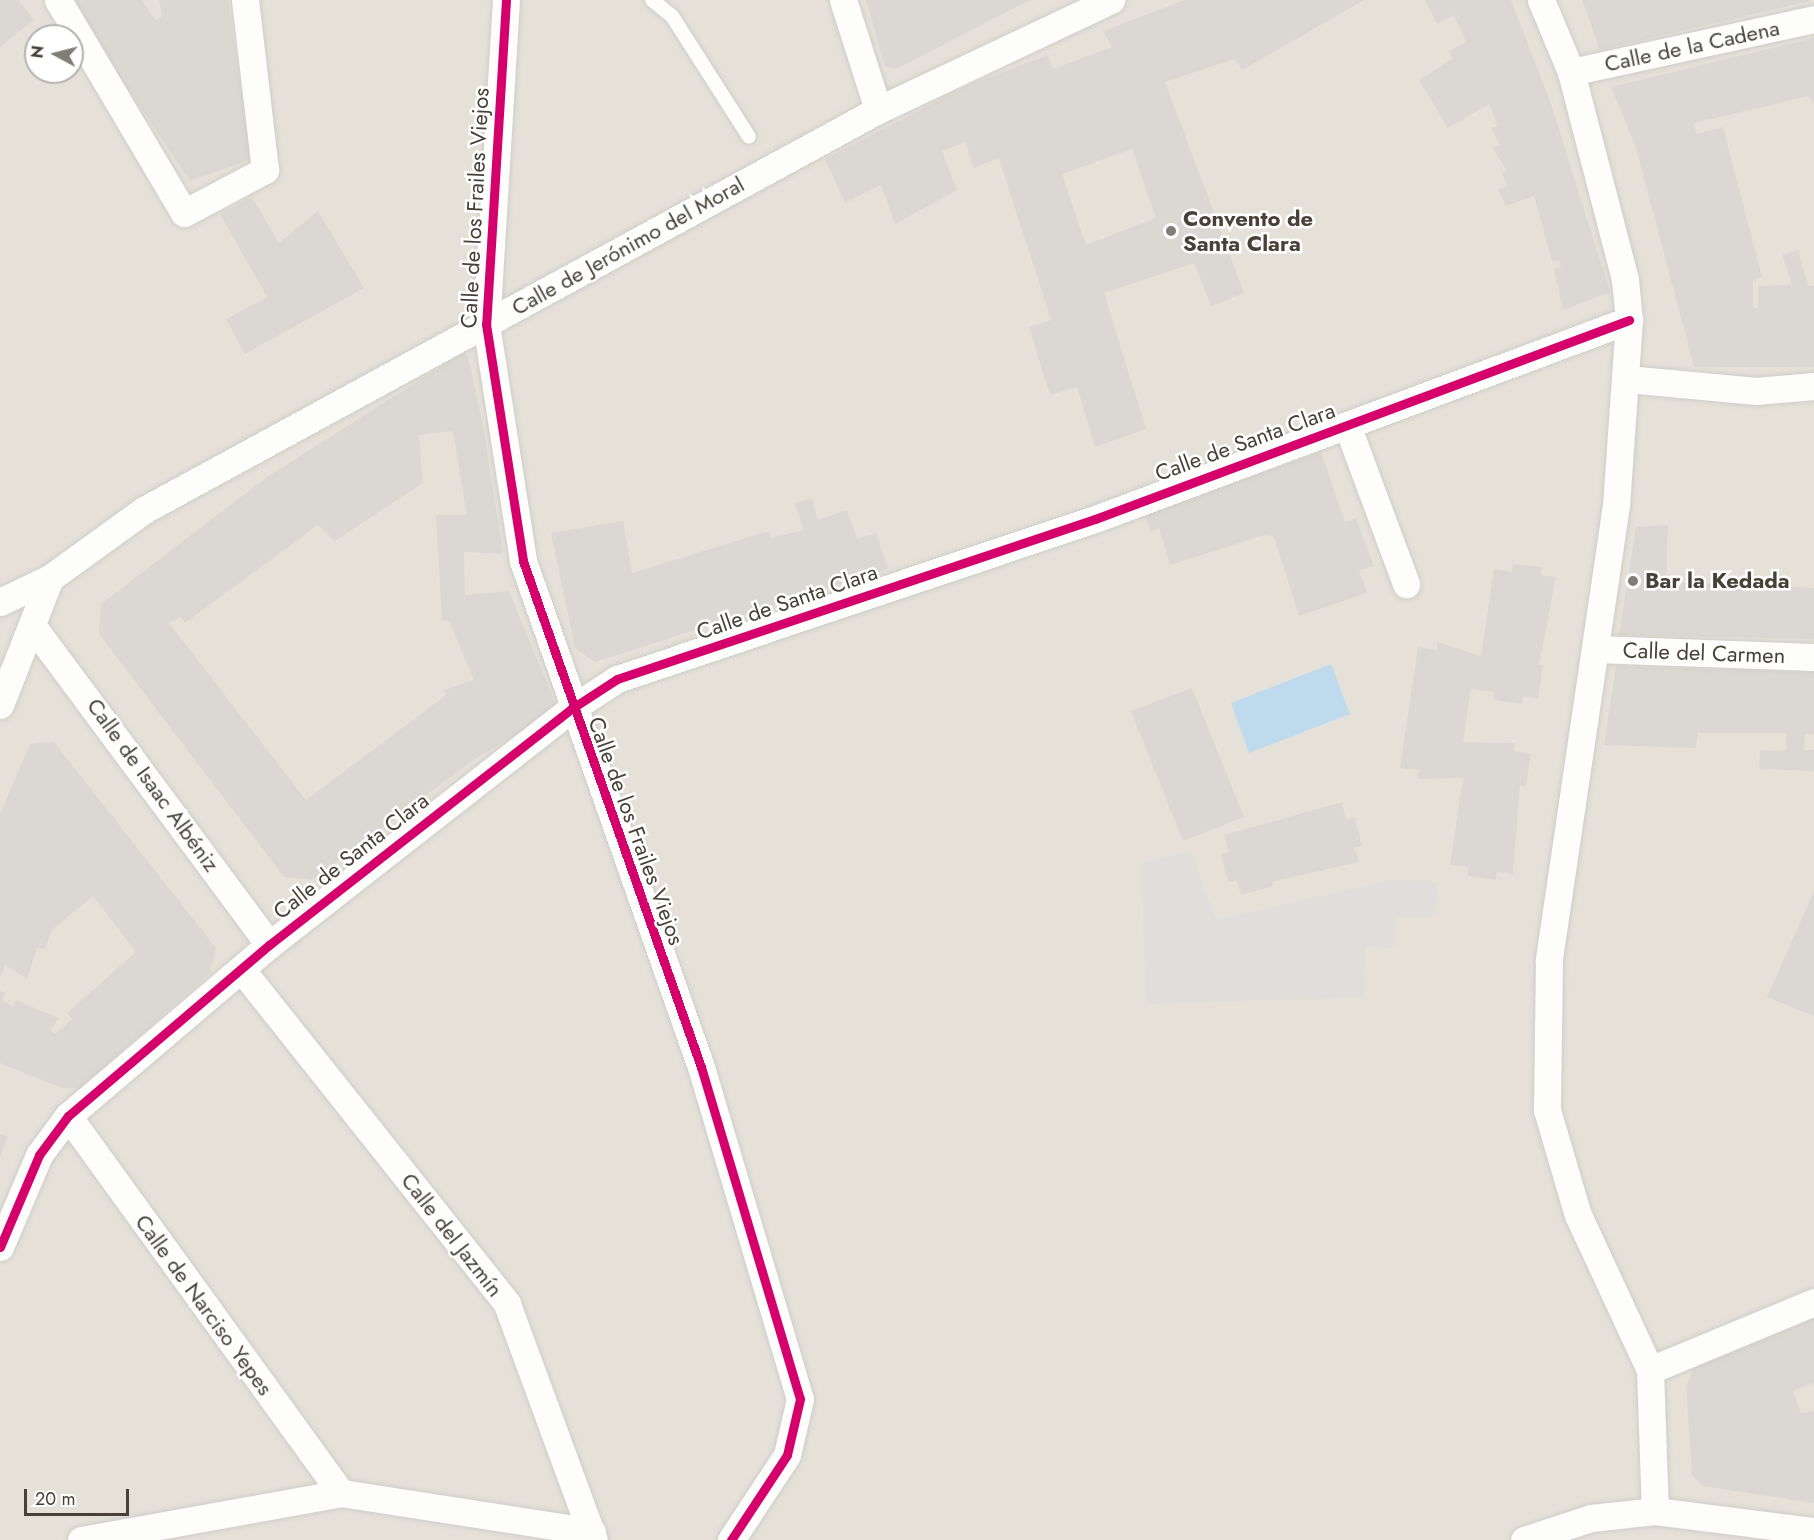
<!DOCTYPE html>
<meta charset="utf-8">
<style>
body{margin:0}
#map{position:relative;width:1814px;height:1540px;overflow:hidden;background:#f1efec;font-family:Jost,sans-serif}
div>[style]{position:absolute}
[style*='--x']{left:calc(var(--x)*1px);top:calc(var(--y)*1px);width:calc(var(--w)*1px);rotate:calc(var(--a)*1deg)}
.residential>*{inset:0;background:#e5e1d9}
.parking>*{inset:0;background:#e0dedb}
.water>*{inset:0;background:#bedbed}
.building>*{inset:0;background:#dbd8d4}
.roads{filter:drop-shadow(0 0 2px #cfcdc9) drop-shadow(0 0 2px #cfcdc9)}
.lane>*{height:14px;margin:-7px;padding:0 7px;transform-origin:7px;border-radius:7px;background:#fdfdfc}
.street>*{height:27px;margin:-13.5px;padding:0 13.5px;transform-origin:13.5px;border-radius:13.5px;background:#fdfdfc}
.cycleway>*{height:9px;margin:-4.5px;padding:0 4.5px;transform-origin:4.5px;border-radius:4.5px;background:#d6006c}
.dots>*{width:16px;height:16px;translate:-50% -50%;box-sizing:border-box;border:3px solid #fff;border-radius:50%}
span{translate:-50% -50%;white-space:nowrap;text-align:center;line-height:1.15;-webkit-text-stroke:5px #fff;paint-order:stroke}
.street-label{font-size:22px;color:#474138}
.poi-label{font-size:22px;color:#474138;font-weight:700}
.left{translate:0 -50%;text-align:left}
.north{position:absolute;left:24px;top:24px;width:60px;height:60px;box-sizing:border-box;background:#fff;border:2px solid #b5b3af;border-radius:50%;rotate:277deg;font-size:16px;font-weight:700;line-height:24px;text-align:center;color:#474138}
.north::after{content:'';display:block;margin:auto;width:21px;height:27px;background:#827e77;clip-path:polygon(50% 0,100% 100%,50% 72%,0 100%)}
.scale{position:absolute;left:24px;top:1489px;width:105px;height:27px;box-sizing:border-box;border:3px solid #474138;border-top:0;padding-left:8px;font-size:18px;line-height:21px;white-space:nowrap;color:#474138;-webkit-text-stroke:4px #fff;paint-order:stroke}
</style>
<div id="map">
<div class="residential">
<i style="clip-path:polygon(evenodd,0 0,1814px 0,1814px 1540px,0 1540px,0 0,36px 36px,72px 36px,72px 72px,36px 72px,36px 36px)"></i>
</div>
<div class="parking">
<i style="clip-path:polygon(1191px 851px,1216px 920px,1391px 880px,1438px 882px,1434px 917px,1395px 917px,1394px 948px,1365px 947px,1364px 997px,1146px 1004px,1141px 863px)"></i>
</div>
<div class="water">
<i style="clip-path:polygon(1331px 664px,1350px 714px,1249px 753px,1231px 703px)"></i>
</div>
<div class="building">
<i style="clip-path:polygon(0 0,19px 0,34px 20px,0 47px)"></i>
<i style="clip-path:polygon(69px 0,142px 0,156px 21px,162px 16px,159px 0,228px 0,251px 159px,190px 181px)"></i>
<i style="clip-path:polygon(866px 0,1030px 0,896px 69px,885px 66px)"></i>
<i style="clip-path:polygon(evenodd,1185px 0,1364px 0,1242px 70px,1234px 59px,1165px 82px,1244px 293px,1211px 306px,1194px 263px,1104px 293px,1146px 429px,1095px 447px,1077px 387px,1050px 395px,1029px 327px,1051px 320px,999px 158px,973px 168px,966px 142px,942px 151px,957px 190px,895px 224px,881px 185px,845px 203px,825px 159px,967px 86px,1048px 55px,1053px 69px,1112px 47px,1103px 31px,1185px 0,1132px 149px,1156px 218px,1086px 245px,1062px 174px,1132px 149px)"></i>
<i style="clip-path:polygon(1425px 0,1511px 0,1550px 101px,1610px 292px,1563px 310px,1554px 269px,1561px 267px,1559px 261px,1552px 261px,1534px 196px,1506px 206px,1498px 190px,1507px 186px,1502px 173px,1507px 171px,1492px 147px,1500px 145px,1491px 128px,1498px 126px,1489px 104px,1448px 128px,1419px 80px,1452px 59px,1449px 51px,1466px 42px,1454px 15px,1437px 24px)"></i>
<i style="clip-path:polygon(1582px 0,1810px 0,1810px 1px,1600px 50px)"></i>
<i style="clip-path:polygon(1814px 38px,1814px 103px,1808px 96px,1694px 123px,1696px 134px,1723px 127px,1762px 277px,1753px 280px,1753px 308px,1758px 308px,1758px 286px,1792px 285px,1782px 255px,1798px 250px,1808px 286px,1814px 286px,1814px 367px,1694px 367px,1636px 148px,1611px 87px)"></i>
<i style="clip-path:polygon(252px 197px,279px 243px,318px 211px,364px 288px,245px 354px,226px 319px,267px 297px,220px 214px)"></i>
<i style="clip-path:polygon(evenodd,462px 353px,468px 356px,483px 426px,503px 554px,464px 552px,465px 595px,509px 591px,558px 710px,475px 759px,312px 880px,284px 877px,99px 634px,101px 604px,264px 479px,462px 353px,453px 431px,467px 515px,436px 515px,442px 621px,449px 621px,474px 680px,444px 690px,446px 695px,306px 800px,169px 623px,180px 617px,185px 623px,318px 525px,335px 541px,423px 483px,419px 435px,453px 431px)"></i>
<i style="clip-path:polygon(1321px 452px,1345px 522px,1356px 518px,1374px 566px,1359px 570px,1367px 593px,1299px 616px,1274px 537px,1264px 535px,1170px 565px,1159px 528px,1151px 532px,1144px 513px)"></i>
<i style="clip-path:polygon(812px 498px,818px 520px,847px 510px,857px 539px,876px 533px,888px 569px,595px 662px,575px 648px,551px 533px,623px 521px,632px 573px,769px 531px,772px 538px,803px 530px,795px 503px)"></i>
<i style="clip-path:polygon(1668px 525px,1666px 582px,1814px 588px,1814px 639px,1619px 635px,1636px 527px)"></i>
<i style="clip-path:polygon(1513px 564px,1542px 567px,1541px 575px,1556px 577px,1539px 665px,1543px 665px,1538px 699px,1523px 696px,1522px 704px,1494px 700px,1494px 692px,1471px 689px,1463px 742px,1515px 743px,1514px 751px,1531px 754px,1526px 786px,1520px 785px,1513px 874px,1497px 872px,1496px 880px,1468px 876px,1468px 867px,1450px 865px,1463px 778px,1418px 779px,1419px 770px,1400px 768px,1418px 647px,1437px 650px,1437px 642px,1481px 656px,1494px 569px,1512px 572px)"></i>
<i style="clip-path:polygon(1616px 666px,1814px 672px,1814px 734px,1805px 734px,1804px 750px,1814px 750px,1814px 771px,1759px 769px,1760px 750px,1786px 751px,1786px 733px,1698px 733px,1696px 748px,1604px 745px)"></i>
<i style="clip-path:polygon(1192px 688px,1244px 817px,1183px 841px,1131px 711px)"></i>
<i style="clip-path:polygon(54px 742px,216px 948px,210px 973px,80px 1089px,62px 1088px,0 1063px,0 990px,5px 993px,2px 1001px,13px 1006px,16px 1000px,58px 1018px,51px 1030px,55px 1034px,72px 1019px,67px 1013px,136px 952px,93px 896px,52px 930px,45px 949px,37px 948px,27px 979px,5px 965px,0 978px,0 814px,30px 744px)"></i>
<i style="clip-path:polygon(1342px 802px,1346px 820px,1355px 817px,1362px 846px,1354px 848px,1359px 862px,1272px 882px,1274px 886px,1241px 895px,1237px 880px,1228px 882px,1221px 854px,1228px 852px,1224px 835px)"></i>
<i style="clip-path:polygon(1814px 891px,1814px 1016px,1767px 997px)"></i>
<i style="clip-path:polygon(0 1134px,8px 1137px,0 1157px)"></i>
<i style="clip-path:polygon(1814px 1317px,1814px 1383px,1793px 1391px,1801px 1413px,1814px 1411px,1814px 1503px,1703px 1486px,1692px 1475px,1686px 1387px,1696px 1364px)"></i>
</div>
<div class="roads">
<div class="lane">
<i style="--x:652;--y:0;--w:26;--a:39"></i>
<i style="--x:672;--y:16;--w:143;--a:57.5"></i>
</div>
<div class="street">
<i style="--x:58;--y:0;--w:247;--a:59.4"></i>
<i style="--x:184;--y:213;--w:92;--a:-28"></i>
<i style="--x:265;--y:170;--w:171;--a:-96.7"></i>
<i style="--x:506;--y:0;--w:325;--a:93.5"></i>
<i style="--x:486;--y:324;--w:240;--a:81.1"></i>
<i style="--x:523;--y:561;--w:536;--a:70.62"></i>
<i style="--x:701;--y:1067;--w:346;--a:73.4"></i>
<i style="--x:800;--y:1399;--w:57;--a:103.1"></i>
<i style="--x:787;--y:1455;--w:102;--a:123.4"></i>
<i style="--x:843;--y:0;--w:115;--a:72.3"></i>
<i style="--x:1541;--y:0;--w:78;--a:67.4"></i>
<i style="--x:1571;--y:72;--w:215;--a:75.4"></i>
<i style="--x:1625;--y:280;--w:40;--a:84.3"></i>
<i style="--x:1629;--y:320;--w:185;--a:94"></i>
<i style="--x:1616;--y:505;--w:461;--a:98.4"></i>
<i style="--x:1549;--y:961;--w:149;--a:90.8"></i>
<i style="--x:1547;--y:1110;--w:109;--a:73.6"></i>
<i style="--x:1578;--y:1215;--w:171;--a:65.1"></i>
<i style="--x:1650;--y:1370;--w:141;--a:88"></i>
<i style="--x:1571;--y:72;--w:249;--a:-12.3"></i>
<i style="--x:1627;--y:379;--w:130;--a:5.3"></i>
<i style="--x:1756;--y:391;--w:58;--a:-4.9"></i>
<i style="--x:1347;--y:425;--w:170;--a:69.6"></i>
<i style="--x:0;--y:602;--w:55;--a:-25.6"></i>
<i style="--x:50;--y:578;--w:116;--a:-35.9"></i>
<i style="--x:144;--y:510;--w:836;--a:-28.59"></i>
<i style="--x:878;--y:110;--w:258;--a:-25.3"></i>
<i style="--x:34;--y:628;--w:395;--a:53.4"></i>
<i style="--x:1595;--y:649;--w:219;--a:2.1"></i>
<i style="--x:0;--y:705;--w:136;--a:-68.5"></i>
<i style="--x:241;--y:969;--w:428;--a:51.5"></i>
<i style="--x:507;--y:1304;--w:252;--a:69.8"></i>
<i style="--x:68;--y:1116;--w:465;--a:54.1"></i>
<i style="--x:0;--y:1247;--w:100;--a:-67"></i>
<i style="--x:39;--y:1155;--w:49;--a:-53.4"></i>
<i style="--x:68;--y:1116;--w:264;--a:-40.4"></i>
<i style="--x:269;--y:945;--w:383;--a:-38"></i>
<i style="--x:571;--y:709;--w:55;--a:-33.1"></i>
<i style="--x:617;--y:679;--w:504;--a:-18.51"></i>
<i style="--x:1095;--y:519;--w:570;--a:-20.44"></i>
<i style="--x:1650;--y:1370;--w:178;--a:-22.5"></i>
<i style="--x:81;--y:1540;--w:264;--a:-10.2"></i>
<i style="--x:341;--y:1493;--w:254;--a:8.8"></i>
<i style="--x:1524;--y:1540;--w:71;--a:-18.2"></i>
<i style="--x:1591;--y:1518;--w:64;--a:-6.2"></i>
<i style="--x:1655;--y:1511;--w:160;--a:7.2"></i>
</div>
</div>
<div class="cycleway">
<i style="--x:506;--y:0;--w:325;--a:93.5"></i>
<i style="--x:486;--y:324;--w:240;--a:81.1"></i>
<i style="--x:523;--y:561;--w:536;--a:70.62"></i>
<i style="--x:701;--y:1067;--w:346;--a:73.4"></i>
<i style="--x:800;--y:1399;--w:57;--a:103.1"></i>
<i style="--x:787;--y:1455;--w:102;--a:123.4"></i>
<i style="--x:0;--y:1247;--w:100;--a:-67"></i>
<i style="--x:39;--y:1155;--w:49;--a:-53.4"></i>
<i style="--x:68;--y:1116;--w:264;--a:-40.4"></i>
<i style="--x:269;--y:945;--w:383;--a:-38"></i>
<i style="--x:571;--y:709;--w:55;--a:-33.1"></i>
<i style="--x:617;--y:679;--w:504;--a:-18.51"></i>
<i style="--x:1095;--y:519;--w:570;--a:-20.44"></i>
</div>
<div class="dots">
<i style="left:1171px;top:231px;background:#827e77"></i>
<i style="left:1633px;top:581px;background:#827e77"></i>
</div>
<div class="street-label">
<span style="left:1692px;top:46px;rotate:-12deg">Calle de la Cadena</span>
<span style="left:475px;top:208px;rotate:-87deg">Calle de los Frailes Viejos</span>
<span style="left:628px;top:246px;rotate:-29deg">Calle de Jerónimo del Moral</span>
<span style="left:1245px;top:442px;rotate:-20deg">Calle de Santa Clara</span>
<span style="left:787px;top:602px;rotate:-19deg">Calle de Santa Clara</span>
<span style="left:1704px;top:653px;rotate:2deg">Calle del Carmen</span>
<span style="left:153px;top:785px;rotate:54deg">Calle de Isaac Albéniz</span>
<span style="left:636px;top:831px;rotate:70deg">Calle de los Frailes Viejos</span>
<span style="left:351px;top:856px;rotate:-38deg">Calle de Santa Clara</span>
<span style="left:452px;top:1235px;rotate:52deg">Calle del Jazmín</span>
<span style="left:204px;top:1305px;rotate:54deg">Calle de Narciso Yepes</span>
</div>
<div class="poi-label">
<span class="left" style="left:1183px;top:231px">Convento de<br>Santa Clara</span>
<span class="left" style="left:1645px;top:581px">Bar la Kedada</span>
</div>
<div class="north">N</div>
<div class="scale">20 m</div>
</div>
